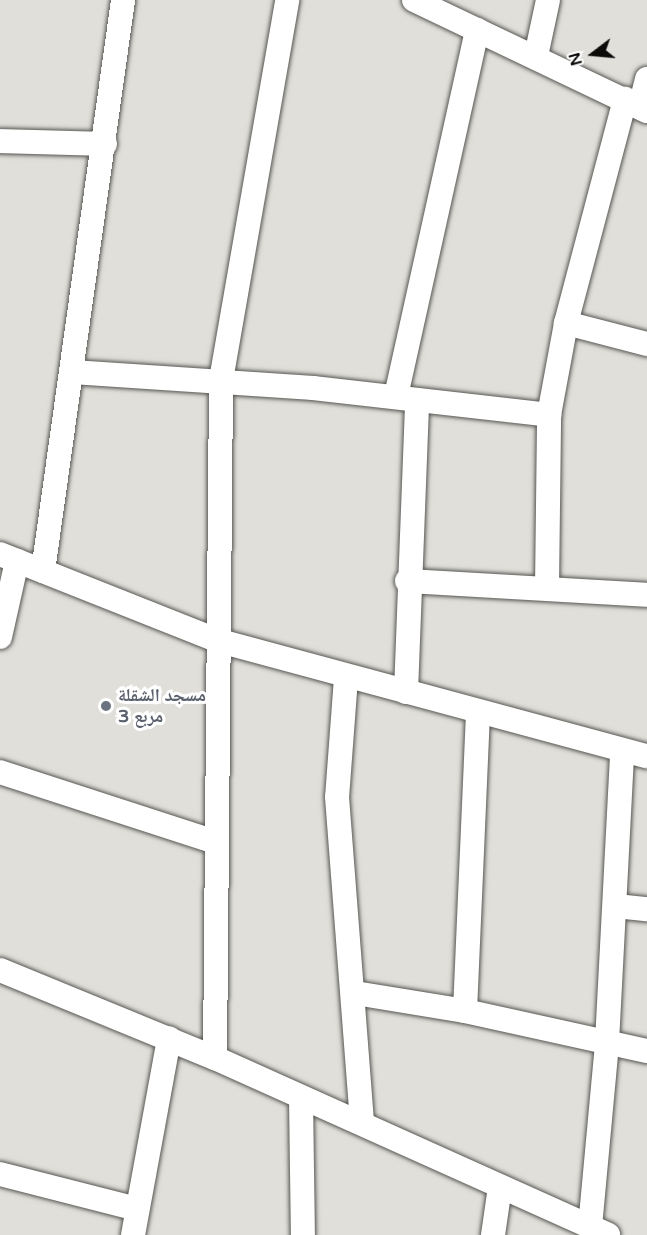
<!DOCTYPE html>
<meta charset="utf-8">
<style>
body{margin:0}
#map{position:relative;width:647px;height:1235px;overflow:hidden;background:#e0dfda;font-family:"Varela Round","Noto Naskh Arabic",sans-serif}
div>[style]{position:absolute}
[style*='--x']{left:calc(var(--x)*1px);top:calc(var(--y)*1px);width:calc(var(--w)*1px);rotate:calc(var(--a)*1deg)}
.roads{filter:drop-shadow(0 0 2px #575652) drop-shadow(0 0 2px #575652)}
.street>*{height:24px;margin:-12px;padding:0 12px;transform-origin:12px;border-radius:12px;background:#fff}
.dots>*{width:16px;height:16px;translate:-50% -50%;box-sizing:border-box;border:3px solid #fff;border-radius:50%}
span{translate:-50% -50%;white-space:nowrap;text-align:center;line-height:1.15;-webkit-text-stroke:6px #fff;paint-order:stroke}
.worship-label{font-size:18px;color:#5b616d;font-weight:700}
.left{translate:0 -50%;text-align:left}
.north{position:absolute;left:563px;top:24px;width:60px;height:60px;-webkit-text-stroke:4px #fff;paint-order:stroke;rotate:254deg;font-size:16px;font-weight:700;line-height:24px;text-align:center;color:#0c0b0a}
.north::after{content:'';display:block;margin:auto;width:21px;height:27px;background:#0c0b0a;clip-path:polygon(50% 0,100% 100%,50% 72%,0 100%)}
</style>
<div id="map">
<div class="roads">
<div class="street">
<i style="--x:414;--y:0;--w:258;--a:25.5"></i>
<i style="--x:536;--y:56;--w:57;--a:-77.9"></i>
<i style="--x:640;--y:107;--w:29;--a:-76"></i>
<i style="--x:0;--y:141;--w:105;--a:1.6"></i>
<i style="--x:566;--y:323;--w:84;--a:14.5"></i>
<i style="--x:72;--y:372;--w:242;--a:3.8"></i>
<i style="--x:313;--y:388;--w:238;--a:6.5"></i>
<i style="--x:396;--y:396;--w:375;--a:-77.5"></i>
<i style="--x:0;--y:554;--w:232;--a:21.7"></i>
<i style="--x:216;--y:640;--w:446;--a:15.1"></i>
<i style="--x:43;--y:571;--w:577;--a:-82.02"></i>
<i style="--x:407;--y:581;--w:240;--a:3.3"></i>
<i style="--x:547;--y:588;--w:173;--a:-89.3"></i>
<i style="--x:549;--y:415;--w:94;--a:-79.5"></i>
<i style="--x:566;--y:323;--w:232;--a:-75.2"></i>
<i style="--x:0;--y:637;--w:78;--a:-77.4"></i>
<i style="--x:346;--y:678;--w:119;--a:94.3"></i>
<i style="--x:337;--y:797;--w:327;--a:85.6"></i>
<i style="--x:406;--y:692;--w:292;--a:-87.8"></i>
<i style="--x:0;--y:772;--w:227;--a:18"></i>
<i style="--x:616;--y:906;--w:31;--a:6"></i>
<i style="--x:0;--y:970;--w:232;--a:22.3"></i>
<i style="--x:215;--y:1058;--w:431;--a:24.2"></i>
<i style="--x:355;--y:993;--w:111;--a:9.3"></i>
<i style="--x:465;--y:1011;--w:186;--a:12.4"></i>
<i style="--x:465;--y:1011;--w:298;--a:-87.5"></i>
<i style="--x:215;--y:1058;--w:678;--a:-89.49"></i>
<i style="--x:221;--y:380;--w:386;--a:-80.1"></i>
<i style="--x:301;--y:1098;--w:137;--a:89.2"></i>
<i style="--x:0;--y:1174;--w:141;--a:14.3"></i>
<i style="--x:590;--y:1227;--w:186;--a:-84.7"></i>
<i style="--x:607;--y:1042;--w:291;--a:-87"></i>
<i style="--x:133;--y:1235;--w:200;--a:-79.6"></i>
<i style="--x:493;--y:1235;--w:49;--a:-81.7"></i>
</div>
</div>
<div class="dots">
<i style="left:106px;top:706px;background:#6b7280"></i>
</div>
<div class="worship-label">
<span class="left" style="left:118px;top:706px">مسجد الشقلة<br>مربع 3</span>
</div>
<div class="north">N</div>
</div>
